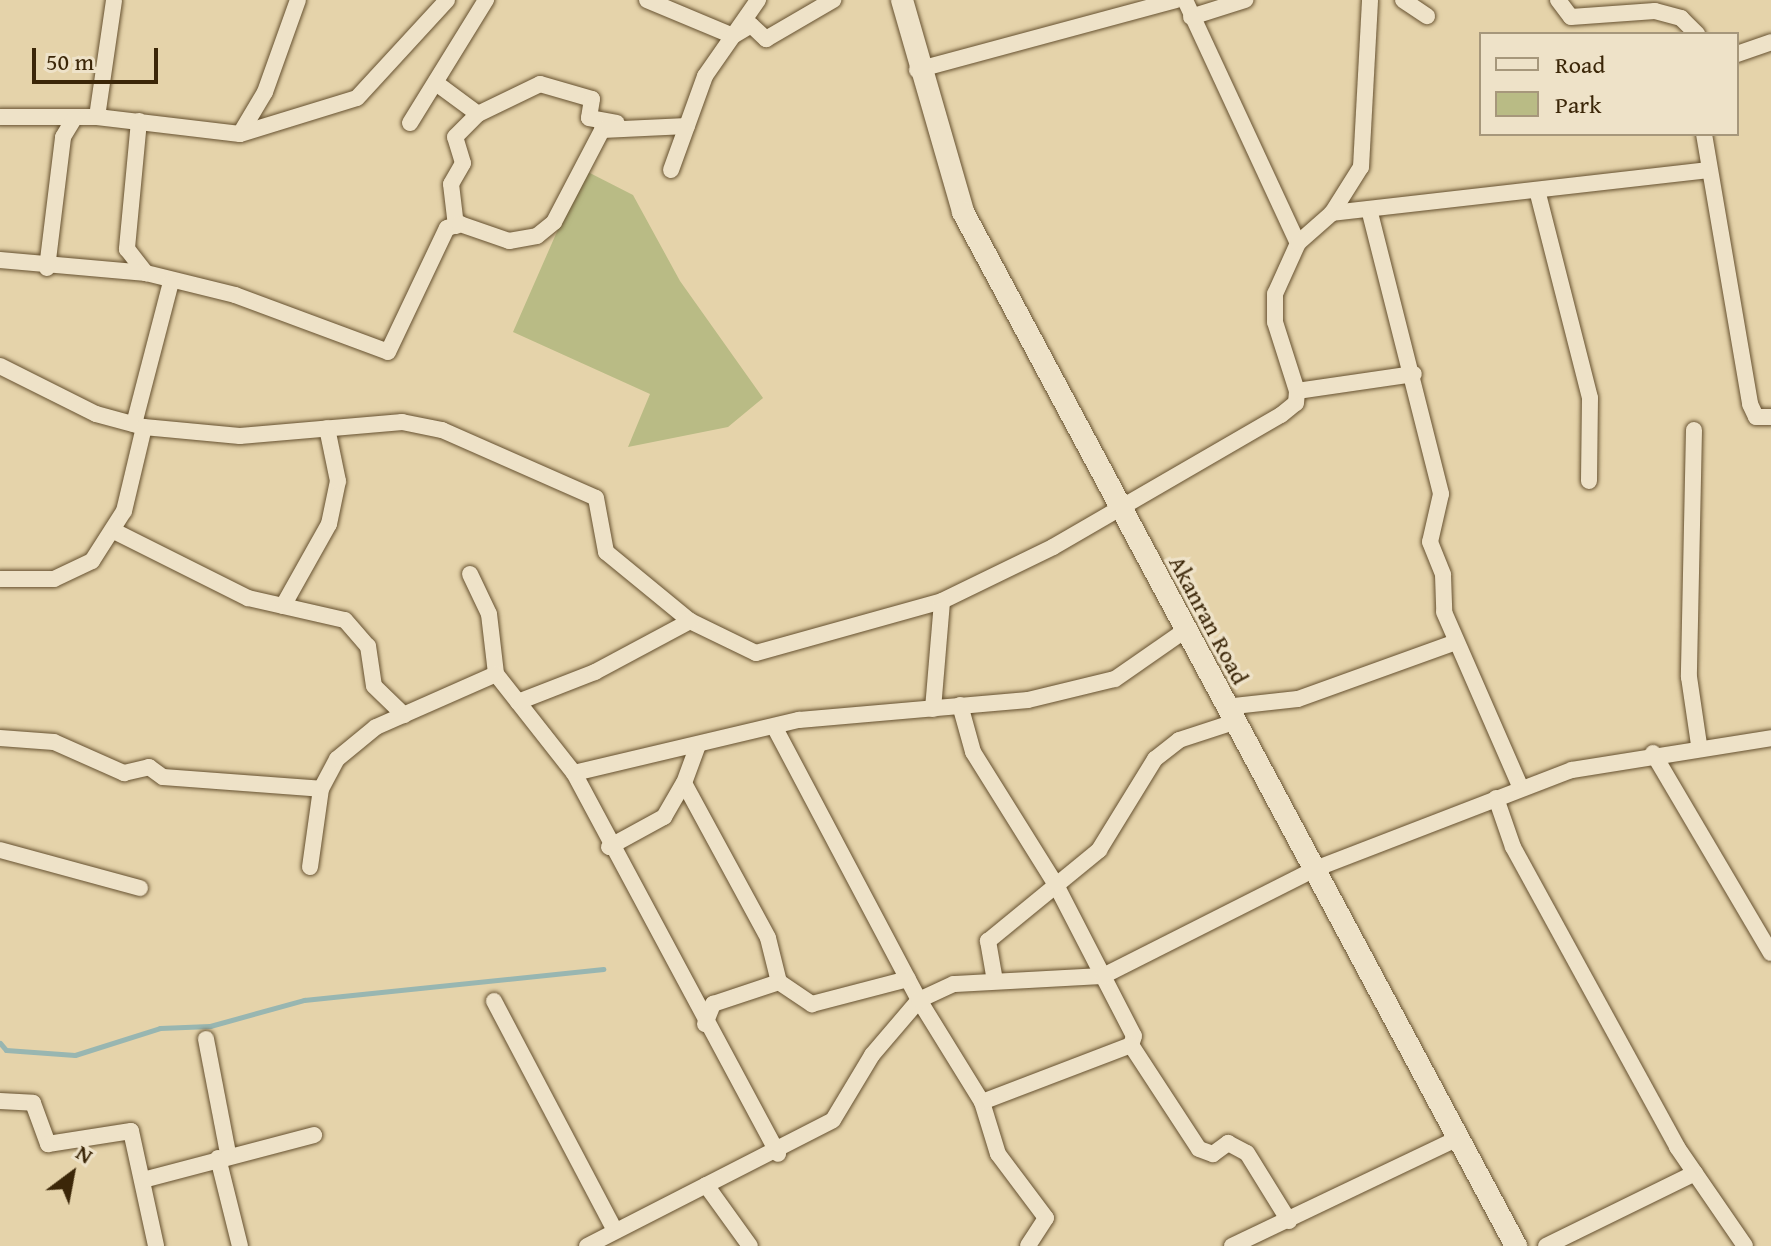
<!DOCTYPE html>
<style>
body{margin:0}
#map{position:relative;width:1771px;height:1246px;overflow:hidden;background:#e5d3aa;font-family:"Gentium Book Plus",serif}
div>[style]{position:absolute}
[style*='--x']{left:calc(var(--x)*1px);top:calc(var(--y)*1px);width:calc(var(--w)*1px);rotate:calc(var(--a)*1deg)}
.green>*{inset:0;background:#b9bb85}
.stream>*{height:5px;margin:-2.5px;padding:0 2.5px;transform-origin:2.5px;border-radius:2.5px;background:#98b6b1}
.roads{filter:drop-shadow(0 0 2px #665130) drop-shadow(0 0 2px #665130)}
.street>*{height:16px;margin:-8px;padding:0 8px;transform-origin:8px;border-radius:8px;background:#eee2c8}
.secondary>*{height:22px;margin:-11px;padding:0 11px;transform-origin:11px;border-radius:11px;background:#eee2c8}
span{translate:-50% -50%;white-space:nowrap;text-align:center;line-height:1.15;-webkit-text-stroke:7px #eee2c8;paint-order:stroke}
.street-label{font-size:24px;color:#3b2608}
.legend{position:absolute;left:1479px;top:32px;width:260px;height:104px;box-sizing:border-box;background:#eee2c8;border:2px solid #a6977b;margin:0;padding:10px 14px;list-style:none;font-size:24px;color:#3b2608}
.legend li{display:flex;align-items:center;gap:16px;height:40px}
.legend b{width:40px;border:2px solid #a6977b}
.north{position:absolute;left:32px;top:1134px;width:80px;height:80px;-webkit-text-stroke:6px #eee2c8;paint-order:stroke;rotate:32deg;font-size:22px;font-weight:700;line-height:32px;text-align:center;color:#3b2608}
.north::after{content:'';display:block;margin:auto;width:28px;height:36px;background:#3b2608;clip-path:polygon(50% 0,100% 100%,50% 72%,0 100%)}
.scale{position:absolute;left:32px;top:48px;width:126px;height:36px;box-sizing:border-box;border:4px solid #3b2608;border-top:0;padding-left:10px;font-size:24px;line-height:28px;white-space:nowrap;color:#3b2608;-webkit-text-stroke:6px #eee2c8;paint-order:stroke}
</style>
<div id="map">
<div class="green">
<i style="clip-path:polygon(584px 170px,633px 195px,680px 281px,763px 398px,728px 427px,628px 447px,650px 394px,513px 332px)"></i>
</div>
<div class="stream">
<i style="--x:0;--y:1043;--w:9;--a:49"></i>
<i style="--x:6;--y:1050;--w:69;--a:4.1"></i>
<i style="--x:75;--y:1055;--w:89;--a:-17.6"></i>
<i style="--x:160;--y:1028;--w:50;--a:-2.3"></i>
<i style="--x:210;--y:1026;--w:98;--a:-15.5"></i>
<i style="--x:304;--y:1000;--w:301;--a:-5.9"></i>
</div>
<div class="roads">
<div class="street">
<i style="--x:647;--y:0;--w:93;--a:22.7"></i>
<i style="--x:733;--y:36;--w:21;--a:-31"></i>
<i style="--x:751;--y:25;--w:21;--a:43"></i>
<i style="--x:766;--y:39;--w:78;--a:-30.2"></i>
<i style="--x:1185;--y:0;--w:268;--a:65.1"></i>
<i style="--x:1403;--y:0;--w:29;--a:34"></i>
<i style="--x:1558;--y:0;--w:21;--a:53"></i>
<i style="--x:1571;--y:17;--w:84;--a:-4.1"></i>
<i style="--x:1655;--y:11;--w:27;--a:15"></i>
<i style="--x:1681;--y:18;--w:23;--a:45"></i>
<i style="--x:1191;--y:17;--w:57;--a:-17.5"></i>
<i style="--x:1737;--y:54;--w:36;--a:-19"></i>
<i style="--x:917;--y:70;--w:268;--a:-15.1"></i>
<i style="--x:436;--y:83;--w:52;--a:36.4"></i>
<i style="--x:478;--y:114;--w:69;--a:-25.8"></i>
<i style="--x:540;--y:84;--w:54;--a:16.1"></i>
<i style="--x:592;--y:99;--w:19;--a:99"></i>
<i style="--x:589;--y:118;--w:28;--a:10"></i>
<i style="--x:0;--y:117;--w:97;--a:0"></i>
<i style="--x:97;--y:117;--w:144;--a:6.8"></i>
<i style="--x:240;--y:134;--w:49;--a:-59.2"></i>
<i style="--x:265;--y:92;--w:98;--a:-70.3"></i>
<i style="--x:97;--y:117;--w:118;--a:-81.7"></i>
<i style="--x:139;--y:121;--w:129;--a:95.4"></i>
<i style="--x:127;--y:249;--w:31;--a:52"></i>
<i style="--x:410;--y:123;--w:145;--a:-58.3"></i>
<i style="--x:240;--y:134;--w:122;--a:-17.1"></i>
<i style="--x:357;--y:98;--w:133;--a:-47.4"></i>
<i style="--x:1704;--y:134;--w:274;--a:80.3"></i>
<i style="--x:1750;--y:404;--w:14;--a:65"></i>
<i style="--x:1756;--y:417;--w:15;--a:0"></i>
<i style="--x:671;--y:170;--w:100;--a:-70.1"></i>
<i style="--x:705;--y:76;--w:93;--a:-55.1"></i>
<i style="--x:1537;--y:190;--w:215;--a:75.7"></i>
<i style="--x:1590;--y:398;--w:83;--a:90.7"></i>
<i style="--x:1369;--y:209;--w:294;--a:75.8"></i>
<i style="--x:1441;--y:494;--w:49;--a:102.9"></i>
<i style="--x:1430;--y:542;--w:35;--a:68"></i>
<i style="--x:1443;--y:575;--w:37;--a:88"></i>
<i style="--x:1444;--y:612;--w:192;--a:66.4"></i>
<i style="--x:1332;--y:213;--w:54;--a:-57.8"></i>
<i style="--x:1361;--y:167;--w:167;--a:-86.9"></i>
<i style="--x:456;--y:226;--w:42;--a:-96.8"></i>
<i style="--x:451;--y:184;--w:24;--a:-60"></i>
<i style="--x:463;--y:163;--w:27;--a:-107"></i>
<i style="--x:455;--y:137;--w:33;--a:-45"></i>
<i style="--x:0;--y:260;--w:147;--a:5.1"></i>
<i style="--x:146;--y:273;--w:92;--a:13.9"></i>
<i style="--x:235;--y:295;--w:163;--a:20.4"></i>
<i style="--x:388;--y:352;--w:137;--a:-64.6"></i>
<i style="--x:447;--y:228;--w:14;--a:-17"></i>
<i style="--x:460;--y:224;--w:52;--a:19.1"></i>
<i style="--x:509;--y:241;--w:28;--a:-10"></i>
<i style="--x:537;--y:236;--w:22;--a:-39"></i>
<i style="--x:554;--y:222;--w:104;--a:-62.4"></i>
<i style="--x:602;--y:130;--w:85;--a:-2.7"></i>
<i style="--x:47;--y:268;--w:132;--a:-83"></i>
<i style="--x:63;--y:137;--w:23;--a:-59"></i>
<i style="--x:0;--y:366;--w:107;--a:26.6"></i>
<i style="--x:96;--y:414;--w:50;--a:15.2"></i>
<i style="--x:144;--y:427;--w:96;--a:5.4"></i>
<i style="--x:240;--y:436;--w:163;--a:-4.9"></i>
<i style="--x:402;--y:422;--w:41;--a:11.3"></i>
<i style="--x:442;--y:430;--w:168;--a:23.8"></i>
<i style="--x:596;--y:498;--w:55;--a:79.5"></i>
<i style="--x:606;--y:552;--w:109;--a:39.4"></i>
<i style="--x:690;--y:621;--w:73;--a:25.9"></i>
<i style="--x:756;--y:653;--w:193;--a:-15.6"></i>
<i style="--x:942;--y:601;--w:123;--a:-25.9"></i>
<i style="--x:1053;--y:547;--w:263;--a:-30.1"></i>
<i style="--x:1281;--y:415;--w:19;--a:-39"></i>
<i style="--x:1296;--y:403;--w:12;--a:-85"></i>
<i style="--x:1297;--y:391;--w:118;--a:-8.3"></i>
<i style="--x:1297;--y:391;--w:72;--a:-107.7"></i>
<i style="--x:1275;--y:322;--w:28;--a:-90"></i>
<i style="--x:1275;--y:294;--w:56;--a:-65.7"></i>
<i style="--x:1298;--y:243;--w:45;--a:-41.4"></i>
<i style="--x:1332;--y:213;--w:378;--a:-6.5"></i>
<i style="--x:134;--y:424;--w:147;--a:-75.4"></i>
<i style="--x:1694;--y:430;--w:247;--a:91.2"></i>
<i style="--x:1689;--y:677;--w:69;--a:81.6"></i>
<i style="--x:116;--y:532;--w:148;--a:26.6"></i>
<i style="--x:248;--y:598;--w:99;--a:12.8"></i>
<i style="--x:345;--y:620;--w:35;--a:49"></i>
<i style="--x:368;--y:646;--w:40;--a:81.5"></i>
<i style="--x:374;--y:686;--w:42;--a:44"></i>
<i style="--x:470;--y:574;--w:44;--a:64.6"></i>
<i style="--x:489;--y:614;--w:60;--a:83.3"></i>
<i style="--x:496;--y:674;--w:126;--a:51.8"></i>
<i style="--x:574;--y:773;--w:432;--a:61.8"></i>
<i style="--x:0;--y:579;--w:54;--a:0"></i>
<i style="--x:54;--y:579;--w:42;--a:-25.3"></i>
<i style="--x:92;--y:561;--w:59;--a:-57.4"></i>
<i style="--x:124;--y:511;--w:86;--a:-76.6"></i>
<i style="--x:283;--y:606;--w:94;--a:-60.7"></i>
<i style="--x:329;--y:524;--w:44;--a:-78.2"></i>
<i style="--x:338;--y:481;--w:54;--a:-101.7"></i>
<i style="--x:518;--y:702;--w:83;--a:-21.3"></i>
<i style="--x:595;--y:672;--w:108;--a:-28.2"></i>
<i style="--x:960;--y:705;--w:49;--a:74.5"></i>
<i style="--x:973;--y:752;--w:155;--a:58"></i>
<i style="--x:1055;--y:883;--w:172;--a:62.7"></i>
<i style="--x:1134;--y:1036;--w:9;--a:108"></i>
<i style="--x:1131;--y:1045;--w:124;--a:56.8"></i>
<i style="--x:1199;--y:1149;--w:15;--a:20"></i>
<i style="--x:1213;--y:1154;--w:19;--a:-36"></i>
<i style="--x:1228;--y:1143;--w:21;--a:28"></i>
<i style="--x:1247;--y:1153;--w:80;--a:58.3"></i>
<i style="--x:1225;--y:707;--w:73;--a:-6.3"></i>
<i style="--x:1298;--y:699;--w:168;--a:-19.8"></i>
<i style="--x:933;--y:709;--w:108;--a:-85.2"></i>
<i style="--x:776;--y:730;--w:306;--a:62.1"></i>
<i style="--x:919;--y:1000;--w:120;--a:58.3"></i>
<i style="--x:982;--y:1102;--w:54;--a:72.9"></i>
<i style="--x:998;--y:1154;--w:80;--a:53.1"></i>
<i style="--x:1046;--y:1218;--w:33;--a:123"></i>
<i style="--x:0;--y:738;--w:54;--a:4.2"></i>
<i style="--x:54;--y:742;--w:77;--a:23.9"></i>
<i style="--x:124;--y:773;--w:26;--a:-13"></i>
<i style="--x:149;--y:767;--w:17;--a:36"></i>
<i style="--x:163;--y:777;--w:158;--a:4.3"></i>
<i style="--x:698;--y:745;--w:40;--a:110.2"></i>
<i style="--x:684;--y:783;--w:176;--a:61.5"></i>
<i style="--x:768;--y:938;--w:45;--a:76"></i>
<i style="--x:1653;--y:753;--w:232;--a:59.5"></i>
<i style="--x:574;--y:773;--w:231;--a:-13.3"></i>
<i style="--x:799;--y:720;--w:230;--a:-5"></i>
<i style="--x:1028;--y:700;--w:89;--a:-13.6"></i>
<i style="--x:1115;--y:679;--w:84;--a:-34.8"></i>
<i style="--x:1496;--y:798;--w:52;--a:70.9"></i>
<i style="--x:1513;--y:847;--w:342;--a:61.3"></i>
<i style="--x:1677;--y:1147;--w:120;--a:55.5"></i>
<i style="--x:609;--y:847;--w:63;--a:-28.6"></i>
<i style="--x:664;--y:817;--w:39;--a:-60"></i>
<i style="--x:0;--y:850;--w:145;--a:15.2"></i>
<i style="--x:310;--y:867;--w:79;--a:-82"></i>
<i style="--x:321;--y:789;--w:34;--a:-62"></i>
<i style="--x:337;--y:759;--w:50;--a:-39.4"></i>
<i style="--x:376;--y:727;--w:131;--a:-23.8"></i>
<i style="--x:995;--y:981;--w:41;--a:-99.9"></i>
<i style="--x:988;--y:941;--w:144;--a:-39.3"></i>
<i style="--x:1099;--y:850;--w:107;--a:-58.4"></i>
<i style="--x:1155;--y:759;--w:31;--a:-38"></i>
<i style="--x:1179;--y:740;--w:58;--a:-18.1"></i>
<i style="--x:494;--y:1001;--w:255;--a:62.2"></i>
<i style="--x:705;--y:1024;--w:22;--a:-68"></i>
<i style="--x:713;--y:1004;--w:70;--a:-18.4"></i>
<i style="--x:779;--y:982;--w:40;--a:34"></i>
<i style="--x:812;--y:1004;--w:99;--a:-14.6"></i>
<i style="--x:206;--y:1039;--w:116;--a:79.1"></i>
<i style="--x:0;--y:1101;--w:33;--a:3"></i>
<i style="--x:33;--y:1103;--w:44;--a:69.9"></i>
<i style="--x:48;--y:1144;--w:84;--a:-8.9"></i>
<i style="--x:131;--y:1131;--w:118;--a:77.7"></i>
<i style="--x:982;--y:1102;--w:160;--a:-20.9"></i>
<i style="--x:218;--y:1158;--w:91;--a:76"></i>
<i style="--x:143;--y:1180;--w:177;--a:-14.7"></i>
<i style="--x:706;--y:1185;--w:75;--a:54.2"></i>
<i style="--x:587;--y:1246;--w:276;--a:-27.1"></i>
<i style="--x:833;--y:1120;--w:76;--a:-59"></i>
<i style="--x:872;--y:1055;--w:72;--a:-49.5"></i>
<i style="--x:919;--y:1000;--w:38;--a:-25"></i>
<i style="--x:954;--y:984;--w:149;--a:-3.1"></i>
<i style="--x:1103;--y:976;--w:237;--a:-26.8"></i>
<i style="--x:1315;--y:869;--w:275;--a:-21.1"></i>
<i style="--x:1572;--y:770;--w:202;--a:-9.1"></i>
<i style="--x:1232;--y:1246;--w:250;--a:-25.5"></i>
<i style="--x:1546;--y:1246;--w:166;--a:-26.1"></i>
</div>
<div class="secondary">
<i style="--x:902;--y:0;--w:221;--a:73.9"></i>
<i style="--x:963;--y:212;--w:1173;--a:61.86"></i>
</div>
</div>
<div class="street-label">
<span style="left:1209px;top:620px;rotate:62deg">Akanran Road</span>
</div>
<ul class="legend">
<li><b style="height:10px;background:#eee2c8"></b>Road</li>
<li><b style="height:22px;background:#b9bb85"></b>Park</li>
</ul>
<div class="north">N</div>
<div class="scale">50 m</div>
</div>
